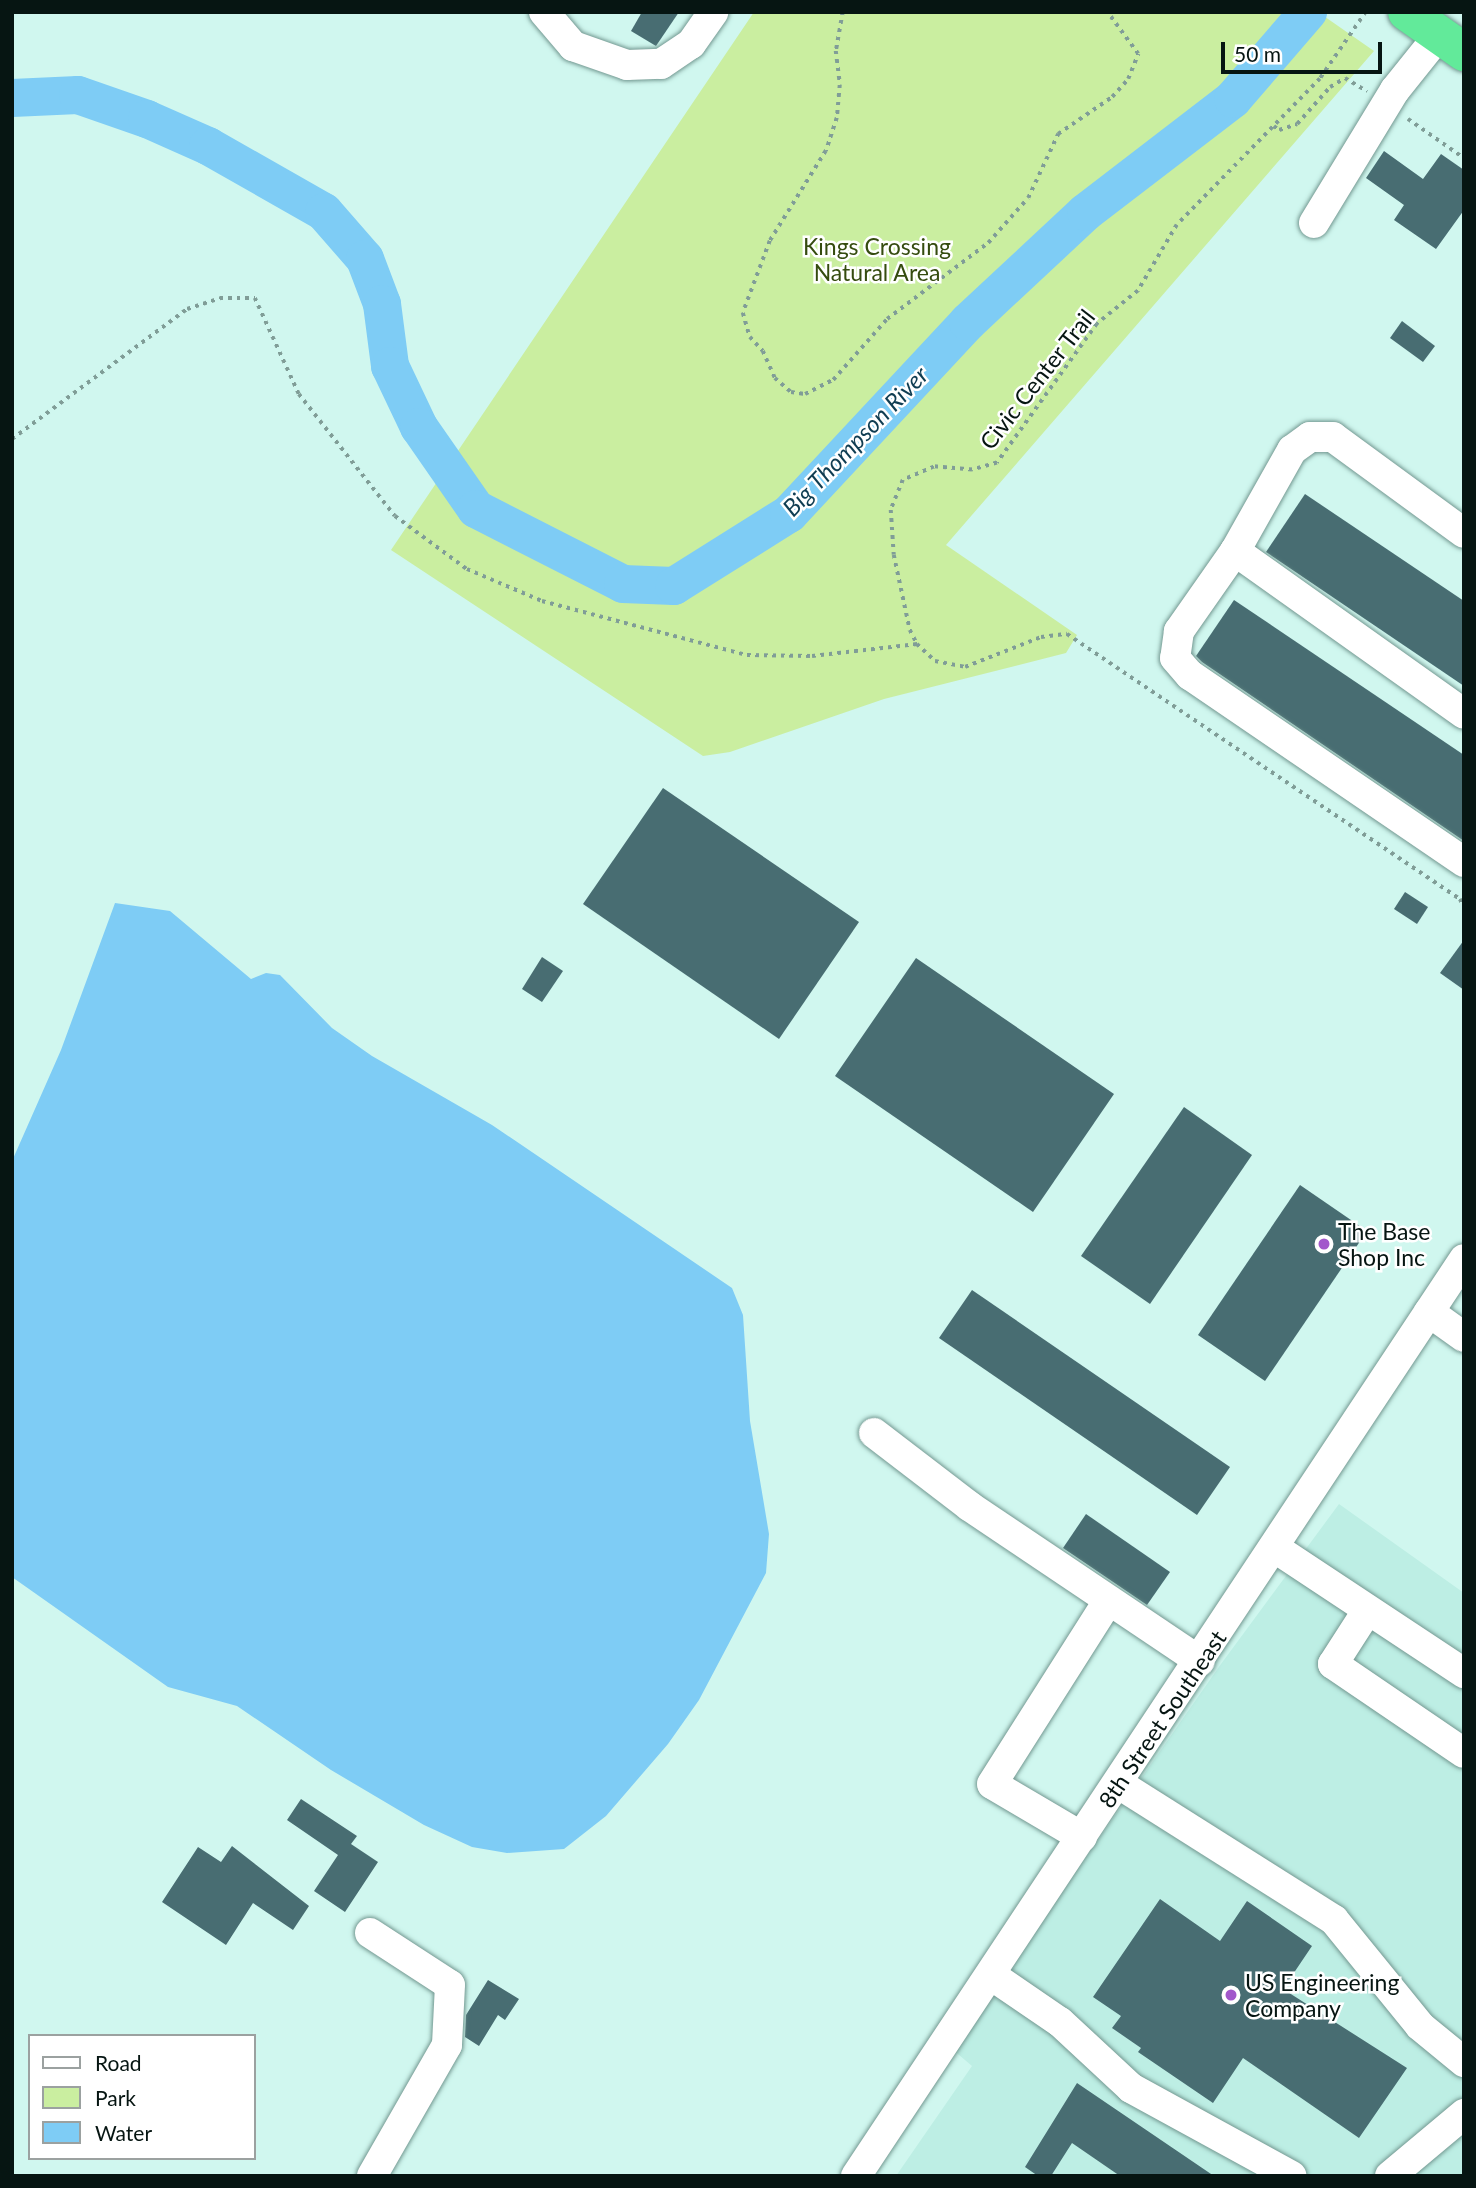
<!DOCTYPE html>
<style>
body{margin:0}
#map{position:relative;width:1476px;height:2188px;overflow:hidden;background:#d0f7ef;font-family:Lato,sans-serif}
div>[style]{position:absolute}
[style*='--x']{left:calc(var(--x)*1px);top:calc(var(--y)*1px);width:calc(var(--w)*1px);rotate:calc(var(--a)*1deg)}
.built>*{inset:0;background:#bdeee4}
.green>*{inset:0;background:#caeea0}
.water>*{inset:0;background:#7eccf5}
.river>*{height:38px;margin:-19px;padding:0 19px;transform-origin:19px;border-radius:19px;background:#7eccf5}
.building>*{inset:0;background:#486d72}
.path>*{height:3.5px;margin-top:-1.75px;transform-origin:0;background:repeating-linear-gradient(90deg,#809d97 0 3.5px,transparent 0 8.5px)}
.roads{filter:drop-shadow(0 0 2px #739891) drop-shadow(0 0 2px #739891)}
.minor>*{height:30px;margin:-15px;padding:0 15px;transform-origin:15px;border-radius:15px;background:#fff}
.highway>*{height:38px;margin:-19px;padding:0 19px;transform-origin:19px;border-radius:19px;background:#62ea9a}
.dots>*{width:19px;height:19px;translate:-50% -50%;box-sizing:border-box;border:4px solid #fff;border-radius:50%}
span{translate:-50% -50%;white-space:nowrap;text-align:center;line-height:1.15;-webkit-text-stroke:5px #fff;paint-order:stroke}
.park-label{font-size:23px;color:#354c0f}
.street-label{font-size:23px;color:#061512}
.poi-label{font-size:23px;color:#061512}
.left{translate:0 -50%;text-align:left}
.water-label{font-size:24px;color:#0f3d52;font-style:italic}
.frame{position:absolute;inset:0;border:14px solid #061512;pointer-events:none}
.legend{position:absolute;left:28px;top:2034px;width:228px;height:126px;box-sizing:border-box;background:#fff;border:2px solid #9ba1a0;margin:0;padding:9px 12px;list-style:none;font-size:21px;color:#061512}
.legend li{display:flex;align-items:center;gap:14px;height:35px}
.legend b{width:35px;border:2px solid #9ba1a0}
.scale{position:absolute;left:1221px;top:42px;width:161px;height:32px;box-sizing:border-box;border:4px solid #061512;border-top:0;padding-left:9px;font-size:21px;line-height:24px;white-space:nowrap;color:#061512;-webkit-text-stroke:5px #fff;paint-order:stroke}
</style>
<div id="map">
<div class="built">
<i style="clip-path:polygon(1339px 1504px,1464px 1593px,1464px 2176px,896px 2176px,972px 2066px,952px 2049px,1221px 1664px)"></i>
</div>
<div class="green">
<i style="clip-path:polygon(754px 12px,1318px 12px,1374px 51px,946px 545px,1077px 635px,1066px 653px,884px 699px,730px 752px,703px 756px,391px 550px)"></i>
</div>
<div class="water">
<i style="clip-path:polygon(115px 903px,170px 911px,251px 979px,266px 973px,280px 975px,332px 1028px,372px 1056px,492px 1125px,732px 1288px,743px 1315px,750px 1421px,769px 1534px,766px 1573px,699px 1700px,668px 1744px,606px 1816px,564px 1849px,507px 1853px,472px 1847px,424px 1825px,331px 1770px,237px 1706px,168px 1687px,12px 1577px,12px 1161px,61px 1050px)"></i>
</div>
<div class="river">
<i style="--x:12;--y:98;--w:66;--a:-2.6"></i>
<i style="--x:78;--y:95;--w:73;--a:19.2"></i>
<i style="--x:147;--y:119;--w:67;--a:23.9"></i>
<i style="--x:208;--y:146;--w:133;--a:29.6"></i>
<i style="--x:324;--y:212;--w:62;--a:48.9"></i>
<i style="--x:365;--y:259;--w:48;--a:69.3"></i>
<i style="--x:382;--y:304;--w:63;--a:82.6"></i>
<i style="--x:390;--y:366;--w:68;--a:64.6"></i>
<i style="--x:419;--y:427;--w:100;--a:55.2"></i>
<i style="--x:476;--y:509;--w:165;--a:27"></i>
<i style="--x:623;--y:584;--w:51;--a:2.2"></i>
<i style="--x:674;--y:586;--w:136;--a:-32.1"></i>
<i style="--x:789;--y:514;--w:262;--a:-47"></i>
<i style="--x:968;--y:322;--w:161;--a:-43"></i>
<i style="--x:1086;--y:212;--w:185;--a:-37.5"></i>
<i style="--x:1233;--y:99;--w:115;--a:-49.2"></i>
</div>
<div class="building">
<i style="clip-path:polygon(642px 12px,679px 12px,656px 46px,631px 31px)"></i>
<i style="clip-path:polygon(1384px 151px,1423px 179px,1441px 154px,1464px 170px,1464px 210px,1436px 249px,1394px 220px,1404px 205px,1366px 178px)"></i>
<i style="clip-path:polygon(1402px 321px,1435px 346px,1423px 362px,1390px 338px)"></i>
<i style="clip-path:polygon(1305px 494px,1464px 601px,1464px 686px,1266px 552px)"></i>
<i style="clip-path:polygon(1234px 600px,1464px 755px,1464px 841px,1202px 662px,1196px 656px)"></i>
<i style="clip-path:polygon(663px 788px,859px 922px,779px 1039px,583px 904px)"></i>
<i style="clip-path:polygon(1405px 892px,1428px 907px,1417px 924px,1394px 909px)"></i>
<i style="clip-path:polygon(1464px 940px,1464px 990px,1440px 973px)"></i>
<i style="clip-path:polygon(542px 957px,563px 971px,542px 1002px,522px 989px)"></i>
<i style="clip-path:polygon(916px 958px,1114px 1094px,1033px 1212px,835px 1076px)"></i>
<i style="clip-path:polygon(1184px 1107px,1252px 1155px,1150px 1304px,1081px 1256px)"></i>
<i style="clip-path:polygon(1300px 1185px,1367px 1231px,1265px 1381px,1198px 1335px)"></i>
<i style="clip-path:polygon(972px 1290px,1230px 1467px,1197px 1515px,939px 1338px)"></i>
<i style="clip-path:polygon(1086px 1514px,1170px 1572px,1147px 1605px,1063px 1548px)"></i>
<i style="clip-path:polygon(301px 1799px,357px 1836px,351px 1844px,378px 1862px,345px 1912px,314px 1891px,338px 1855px,287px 1820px)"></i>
<i style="clip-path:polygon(232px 1846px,309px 1906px,293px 1930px,253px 1903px,226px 1945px,162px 1902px,198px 1847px,221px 1862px)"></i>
<i style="clip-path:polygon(1160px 1899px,1220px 1941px,1247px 1901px,1312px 1946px,1283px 1989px,1407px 2068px,1359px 2138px,1243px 2058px,1213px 2103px,1138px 2052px,1141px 2048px,1112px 2028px,1121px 2016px,1093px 1997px)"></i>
<i style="clip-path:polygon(488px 1980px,519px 1999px,505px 2020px,498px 2015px,479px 2046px,465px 2037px,466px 2015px)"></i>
<i style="clip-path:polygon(1077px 2083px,1214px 2176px,1120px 2176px,1072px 2143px,1051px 2176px,1038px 2176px,1025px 2167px)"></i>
</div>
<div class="path">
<i style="--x:843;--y:12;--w:40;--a:100"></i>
<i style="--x:836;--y:51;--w:34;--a:83"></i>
<i style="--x:840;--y:85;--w:33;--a:95"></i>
<i style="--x:837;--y:118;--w:35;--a:108"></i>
<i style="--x:826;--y:151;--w:106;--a:121.9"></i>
<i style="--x:770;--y:241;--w:77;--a:110.6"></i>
<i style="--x:743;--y:313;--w:25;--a:74"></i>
<i style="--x:750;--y:337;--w:19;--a:47"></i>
<i style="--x:763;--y:351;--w:30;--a:66"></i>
<i style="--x:775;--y:378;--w:21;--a:41"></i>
<i style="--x:791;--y:392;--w:14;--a:8"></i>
<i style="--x:805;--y:394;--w:31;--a:-27"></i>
<i style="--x:833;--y:380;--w:81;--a:-48.5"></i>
<i style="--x:887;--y:319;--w:126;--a:-37"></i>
<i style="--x:988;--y:243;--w:60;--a:-48.4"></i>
<i style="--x:1028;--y:198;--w:71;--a:-64.9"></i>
<i style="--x:1058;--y:134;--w:65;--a:-34.4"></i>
<i style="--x:1112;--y:97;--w:24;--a:-48"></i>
<i style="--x:1128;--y:79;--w:27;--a:-68"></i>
<i style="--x:1138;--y:54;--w:52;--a:-126.4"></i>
<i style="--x:1366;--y:12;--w:81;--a:124.5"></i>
<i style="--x:1320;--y:79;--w:204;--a:134.4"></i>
<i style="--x:1177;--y:225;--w:77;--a:120.6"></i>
<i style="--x:1138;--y:291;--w:53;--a:141.2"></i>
<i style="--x:1097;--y:324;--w:171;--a:125.7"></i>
<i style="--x:997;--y:463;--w:26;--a:164"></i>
<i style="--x:972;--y:470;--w:38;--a:-175"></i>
<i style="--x:934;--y:467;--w:34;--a:157"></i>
<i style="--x:903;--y:480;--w:32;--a:112"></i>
<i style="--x:891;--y:510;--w:45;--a:86.2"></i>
<i style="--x:894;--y:555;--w:77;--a:78"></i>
<i style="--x:910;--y:630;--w:16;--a:63"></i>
<i style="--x:917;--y:644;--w:25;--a:43"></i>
<i style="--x:935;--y:661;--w:31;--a:11"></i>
<i style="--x:965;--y:667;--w:82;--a:-21.5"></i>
<i style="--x:1041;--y:637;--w:26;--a:-7"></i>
<i style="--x:1067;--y:634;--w:474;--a:34"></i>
<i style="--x:1460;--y:899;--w:9;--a:63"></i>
<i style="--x:1408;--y:119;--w:68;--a:34.9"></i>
<i style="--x:1274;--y:126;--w:6;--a:39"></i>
<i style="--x:1279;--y:130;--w:19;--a:-18"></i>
<i style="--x:1297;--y:124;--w:50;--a:-48.3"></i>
<i style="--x:1330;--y:87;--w:17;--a:-31"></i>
<i style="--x:1345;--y:78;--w:26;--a:31"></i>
<i style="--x:12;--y:439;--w:218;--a:-36.6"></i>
<i style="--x:187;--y:309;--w:35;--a:-18"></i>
<i style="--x:220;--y:298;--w:35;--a:0"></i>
<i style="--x:255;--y:298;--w:106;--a:65.4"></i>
<i style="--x:299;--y:394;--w:155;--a:51.8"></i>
<i style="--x:395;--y:516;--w:89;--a:36.4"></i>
<i style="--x:467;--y:569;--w:82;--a:23.1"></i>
<i style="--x:542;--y:601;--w:212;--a:14.8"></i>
<i style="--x:747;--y:655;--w:65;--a:0.9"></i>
<i style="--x:812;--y:656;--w:106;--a:-6.5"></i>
</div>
<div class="roads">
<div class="minor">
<i style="--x:544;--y:12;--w:45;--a:49.5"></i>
<i style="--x:573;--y:46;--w:57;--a:19.4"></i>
<i style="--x:627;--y:65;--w:34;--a:-2"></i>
<i style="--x:661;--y:64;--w:36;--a:-34"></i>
<i style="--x:691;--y:44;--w:39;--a:-55"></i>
<i style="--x:1314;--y:223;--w:156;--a:-58.7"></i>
<i style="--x:1395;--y:90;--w:70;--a:-51.3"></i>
<i style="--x:1464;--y:533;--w:162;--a:-143.8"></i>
<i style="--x:1333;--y:437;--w:23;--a:180"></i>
<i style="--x:1310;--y:437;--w:22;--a:144"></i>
<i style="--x:1292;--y:450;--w:116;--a:119.4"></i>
<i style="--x:1235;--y:551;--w:98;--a:125"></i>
<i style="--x:1179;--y:631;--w:27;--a:98"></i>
<i style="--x:1175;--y:658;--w:23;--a:49"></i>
<i style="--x:1190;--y:675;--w:332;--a:34.3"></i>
<i style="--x:1235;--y:551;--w:281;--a:35.4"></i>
<i style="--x:1429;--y:1312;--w:43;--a:35.5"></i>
<i style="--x:874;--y:1433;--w:120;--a:37.5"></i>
<i style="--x:969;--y:1506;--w:278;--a:33.9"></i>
<i style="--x:1275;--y:1548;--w:227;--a:33.5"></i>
<i style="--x:1367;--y:1611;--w:63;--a:122.7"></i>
<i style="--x:1333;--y:1664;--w:158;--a:34.2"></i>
<i style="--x:1119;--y:1784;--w:254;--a:32.3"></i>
<i style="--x:1334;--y:1920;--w:136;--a:50.9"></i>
<i style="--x:1420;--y:2026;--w:57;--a:39.3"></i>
<i style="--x:1082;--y:1837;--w:104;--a:-149.5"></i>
<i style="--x:992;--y:1784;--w:217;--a:-57.6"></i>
<i style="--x:370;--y:1933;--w:95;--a:33"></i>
<i style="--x:450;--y:1985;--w:60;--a:92.9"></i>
<i style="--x:447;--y:2045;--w:151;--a:119.8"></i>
<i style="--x:991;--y:1975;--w:83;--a:34.3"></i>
<i style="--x:1060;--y:2022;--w:97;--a:42.9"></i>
<i style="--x:1131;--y:2088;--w:183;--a:28.7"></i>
<i style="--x:856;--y:2176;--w:1100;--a:-56.45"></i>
<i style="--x:1390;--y:2176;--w:97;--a:-40"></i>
</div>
<div class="highway">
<i style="--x:1407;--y:12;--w:70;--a:35.1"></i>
</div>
</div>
<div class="dots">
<i style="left:1324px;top:1244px;background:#a258cb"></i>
<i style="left:1231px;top:1995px;background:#a258cb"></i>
</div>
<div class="park-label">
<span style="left:877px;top:259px">Kings Crossing<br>Natural Area</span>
</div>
<div class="street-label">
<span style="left:1037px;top:379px;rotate:-52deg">Civic Center Trail</span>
<span style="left:1162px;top:1719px;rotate:-56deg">8th Street Southeast</span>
</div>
<div class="poi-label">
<span class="left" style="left:1338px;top:1244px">The Base<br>Shop Inc</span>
<span class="left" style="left:1245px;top:1995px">US Engineering<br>Company</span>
</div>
<div class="water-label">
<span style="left:855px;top:441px;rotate:-46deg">Big Thompson River</span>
</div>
<div class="frame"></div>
<ul class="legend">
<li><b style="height:9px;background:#fff"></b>Road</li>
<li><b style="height:19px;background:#caeea0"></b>Park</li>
<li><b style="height:19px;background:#7eccf5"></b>Water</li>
</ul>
<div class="scale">50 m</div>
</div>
